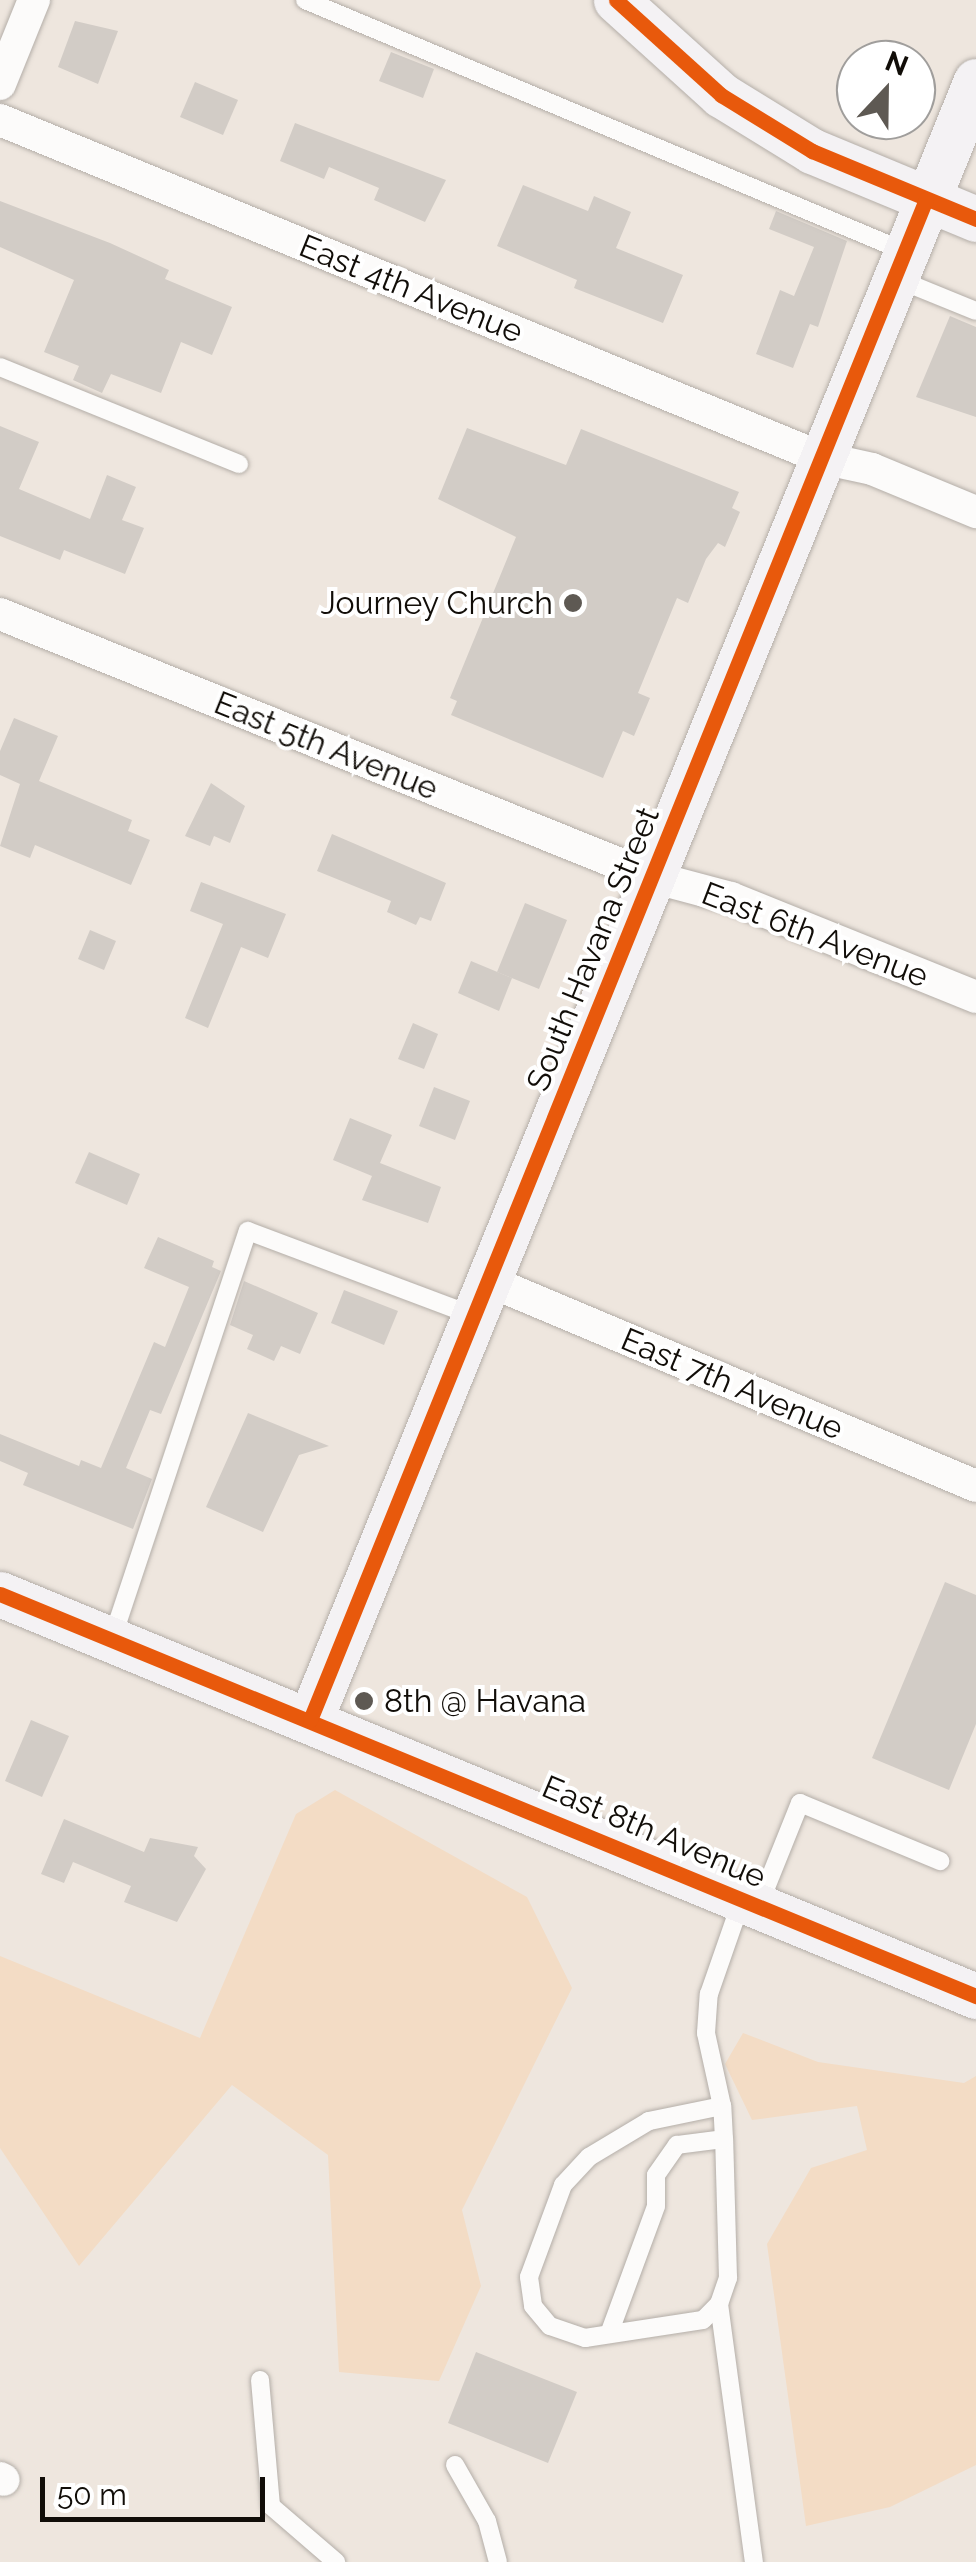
<!DOCTYPE html>
<style>
body{margin:0}
#map{position:relative;width:976px;height:2562px;overflow:hidden;background:#eee6de;font-family:Raleway,sans-serif}
div>[style]{position:absolute}
[style*='--x']{left:calc(var(--x)*1px);top:calc(var(--y)*1px);width:calc(var(--w)*1px);rotate:calc(var(--a)*1deg)}
.green>*{inset:0;background:#f3dcc5}
.building>*{inset:0;background:#d2ccc6}
.roads{filter:drop-shadow(0 0 2px #b4aea8) drop-shadow(0 0 2px #b4aea8)}
.lane>*{height:18px;margin:-9px;padding:0 9px;transform-origin:9px;border-radius:9px;background:#fcfbfa}
.street>*{height:32px;margin:-16px;padding:0 16px;transform-origin:16px;border-radius:16px;background:#fcfbfa}
.secondary>*{height:45px;margin:-22.5px;padding:0 22.5px;transform-origin:22.5px;border-radius:22.5px;background:#f4f2f4}
.cycleway>*{height:15px;margin:-7.5px;padding:0 7.5px;transform-origin:7.5px;border-radius:7.5px;background:#e8590c}
.dots>*{width:28px;height:28px;translate:-50% -50%;box-sizing:border-box;border:5px solid #fff;border-radius:50%}
span{translate:-50% -50%;white-space:nowrap;text-align:center;line-height:1.15;-webkit-text-stroke:8px #fff;paint-order:stroke}
.street-label{font-size:32px;color:#110d08}
.poi-label{font-size:32px;color:#110d08}
.right{translate:-100% -50%;text-align:right}
.left{translate:0 -50%;text-align:left}
.north{position:absolute;left:836px;top:40px;width:100px;height:100px;box-sizing:border-box;background:#fff;border:2px solid #a09e9c;border-radius:50%;rotate:22deg;font-size:28px;font-weight:700;line-height:40px;text-align:center;color:#110d08}
.north::after{content:'';display:block;margin:auto;width:35px;height:45px;background:#5e5953;clip-path:polygon(50% 0,100% 100%,50% 72%,0 100%)}
.scale{position:absolute;left:40px;top:2477px;width:225px;height:45px;box-sizing:border-box;border:5px solid #110d08;border-top:0;padding-left:12px;font-size:30px;line-height:35px;white-space:nowrap;color:#110d08;-webkit-text-stroke:8px #fff;paint-order:stroke}
</style>
<div id="map">
<div class="green">
<i style="clip-path:polygon(335px 1790px,527px 1897px,572px 1988px,462px 2210px,481px 2286px,439px 2381px,339px 2372px,328px 2155px,232px 2085px,79px 2266px,0 2148px,0 1956px,200px 2038px,296px 1814px)"></i>
<i style="clip-path:polygon(743px 2033px,818px 2062px,964px 2083px,976px 2076px,976px 2465px,890px 2507px,806px 2526px,767px 2244px,811px 2168px,867px 2150px,857px 2106px,752px 2120px,725px 2064px)"></i>
</div>
<div class="building">
<i style="clip-path:polygon(75px 21px,118px 31px,98px 84px,58px 67px)"></i>
<i style="clip-path:polygon(391px 52px,434px 69px,423px 98px,379px 81px)"></i>
<i style="clip-path:polygon(195px 82px,238px 100px,223px 135px,180px 117px)"></i>
<i style="clip-path:polygon(295px 123px,446px 180px,425px 222px,374px 200px,379px 188px,329px 167px,324px 179px,280px 161px)"></i>
<i style="clip-path:polygon(523px 185px,588px 211px,594px 196px,631px 212px,616px 248px,683px 275px,663px 323px,574px 288px,577px 280px,497px 246px)"></i>
<i style="clip-path:polygon(0 201px,110px 243px,169px 270px,165px 279px,232px 307px,212px 355px,181px 342px,161px 393px,111px 374px,102px 393px,73px 380px,79px 366px,44px 352px,74px 280px,0 247px)"></i>
<i style="clip-path:polygon(776px 211px,847px 241px,818px 327px,810px 324px,793px 368px,756px 354px,780px 290px,794px 296px,814px 247px,769px 229px)"></i>
<i style="clip-path:polygon(950px 316px,976px 327px,976px 417px,916px 397px)"></i>
<i style="clip-path:polygon(0 426px,39px 442px,19px 489px,90px 519px,107px 475px,136px 487px,122px 520px,144px 528px,125px 574px,64px 550px,60px 560px,0 536px)"></i>
<i style="clip-path:polygon(467px 428px,566px 465px,581px 429px,739px 492px,732px 508px,740px 512px,725px 547px,718px 543px,706px 559px,688px 603px,677px 598px,638px 693px,650px 698px,634px 736px,623px 731px,603px 778px,451px 715px,457px 701px,450px 698px,516px 537px,438px 499px)"></i>
<i style="clip-path:polygon(14px 718px,58px 736px,39px 781px,132px 820px,128px 831px,150px 840px,131px 885px,35px 845px,30px 858px,0 846px,20px 784px,0 775px,0 751px)"></i>
<i style="clip-path:polygon(211px 783px,245px 806px,230px 843px,214px 836px,210px 846px,185px 836px)"></i>
<i style="clip-path:polygon(332px 834px,446px 883px,431px 921px,420px 917px,416px 925px,387px 912px,391px 901px,317px 871px)"></i>
<i style="clip-path:polygon(201px 882px,286px 914px,268px 958px,241px 947px,208px 1028px,185px 1018px,223px 924px,190px 911px)"></i>
<i style="clip-path:polygon(525px 903px,567px 920px,539px 989px,497px 972px)"></i>
<i style="clip-path:polygon(90px 930px,116px 941px,104px 970px,78px 959px)"></i>
<i style="clip-path:polygon(471px 961px,512px 978px,499px 1011px,458px 993px)"></i>
<i style="clip-path:polygon(413px 1023px,438px 1034px,424px 1069px,398px 1059px)"></i>
<i style="clip-path:polygon(434px 1087px,470px 1101px,455px 1140px,419px 1126px)"></i>
<i style="clip-path:polygon(350px 1118px,392px 1135px,380px 1163px,441px 1187px,428px 1223px,362px 1200px,372px 1176px,333px 1160px)"></i>
<i style="clip-path:polygon(89px 1152px,140px 1174px,127px 1205px,75px 1183px)"></i>
<i style="clip-path:polygon(158px 1237px,214px 1261px,212px 1267px,221px 1271px,161px 1414px,150px 1410px,126px 1468px,152px 1479px,133px 1529px,23px 1485px,28px 1473px,0 1461px,0 1434px,79px 1466px,81px 1460px,101px 1468px,154px 1342px,165px 1347px,189px 1287px,144px 1268px)"></i>
<i style="clip-path:polygon(244px 1281px,318px 1313px,300px 1354px,281px 1346px,274px 1361px,247px 1349px,253px 1335px,230px 1325px)"></i>
<i style="clip-path:polygon(344px 1290px,398px 1311px,384px 1345px,331px 1323px)"></i>
<i style="clip-path:polygon(248px 1413px,329px 1446px,299px 1455px,263px 1532px,206px 1507px)"></i>
<i style="clip-path:polygon(945px 1582px,976px 1595px,976px 1724px,949px 1790px,872px 1758px)"></i>
<i style="clip-path:polygon(31px 1720px,69px 1736px,42px 1797px,5px 1781px)"></i>
<i style="clip-path:polygon(64px 1819px,144px 1852px,150px 1838px,198px 1847px,194px 1856px,206px 1869px,177px 1922px,124px 1902px,131px 1886px,73px 1862px,64px 1883px,41px 1874px)"></i>
<i style="clip-path:polygon(476px 2352px,577px 2392px,548px 2463px,448px 2423px)"></i>
</div>
<div class="roads">
<div class="lane">
<i style="--x:305;--y:0;--w:649;--a:22.74"></i>
<i style="--x:895;--y:278;--w:87;--a:22.2"></i>
<i style="--x:0;--y:367;--w:258;--a:22.1"></i>
<i style="--x:112;--y:1639;--w:430;--a:-71.6"></i>
<i style="--x:248;--y:1231;--w:239;--a:20.6"></i>
<i style="--x:759;--y:1905;--w:110;--a:-68.1"></i>
<i style="--x:800;--y:1803;--w:152;--a:22.5"></i>
<i style="--x:722;--y:2106;--w:75;--a:168.4"></i>
<i style="--x:649;--y:2121;--w:70;--a:149"></i>
<i style="--x:589;--y:2157;--w:38;--a:133"></i>
<i style="--x:563;--y:2185;--w:98;--a:110.3"></i>
<i style="--x:529;--y:2277;--w:29;--a:82"></i>
<i style="--x:533;--y:2306;--w:26;--a:50"></i>
<i style="--x:550;--y:2326;--w:37;--a:19"></i>
<i style="--x:585;--y:2338;--w:119;--a:-8.7"></i>
<i style="--x:703;--y:2320;--w:23;--a:-45"></i>
<i style="--x:719;--y:2304;--w:28;--a:-71"></i>
<i style="--x:728;--y:2278;--w:139;--a:-91.6"></i>
<i style="--x:724;--y:2139;--w:33;--a:-93"></i>
<i style="--x:722;--y:2106;--w:75;--a:-102.4"></i>
<i style="--x:706;--y:2033;--w:39;--a:-86"></i>
<i style="--x:709;--y:1994;--w:101;--a:-70.8"></i>
<i style="--x:719;--y:2304;--w:260;--a:82.3"></i>
<i style="--x:609;--y:2334;--w:136;--a:-69.8"></i>
<i style="--x:656;--y:2206;--w:31;--a:-90"></i>
<i style="--x:656;--y:2175;--w:37;--a:-55"></i>
<i style="--x:677;--y:2145;--w:47;--a:-7.3"></i>
<i style="--x:260;--y:2380;--w:126;--a:85"></i>
<i style="--x:271;--y:2506;--w:86;--a:40.7"></i>
<i style="--x:455;--y:2465;--w:64;--a:60.3"></i>
<i style="--x:487;--y:2521;--w:42;--a:75"></i>
</div>
<div class="street">
<i style="--x:0;--y:84;--w:91;--a:-68"></i>
<i style="--x:0;--y:120;--w:889;--a:22.35"></i>
<i style="--x:822;--y:458;--w:51;--a:12.4"></i>
<i style="--x:872;--y:469;--w:113;--a:22.5"></i>
<i style="--x:0;--y:614;--w:703;--a:21.97"></i>
<i style="--x:652;--y:877;--w:82;--a:14.9"></i>
<i style="--x:731;--y:898;--w:264;--a:22"></i>
<i style="--x:489;--y:1281;--w:528;--a:22.83"></i>
<i style="--x:0;--y:2478;--w:4;--a:27"></i>
</div>
<div class="secondary">
<i style="--x:616;--y:0;--w:142;--a:42.1"></i>
<i style="--x:721;--y:95;--w:107;--a:31.6"></i>
<i style="--x:812;--y:151;--w:178;--a:22.5"></i>
<i style="--x:0;--y:1594;--w:1056;--a:22.39"></i>
<i style="--x:310;--y:1720;--w:1769;--a:-67.89"></i>
</div>
</div>
<div class="cycleway">
<i style="--x:616;--y:0;--w:142;--a:42.1"></i>
<i style="--x:721;--y:95;--w:107;--a:31.6"></i>
<i style="--x:812;--y:151;--w:178;--a:22.5"></i>
<i style="--x:0;--y:1594;--w:1056;--a:22.39"></i>
<i style="--x:310;--y:1720;--w:1641;--a:-67.95"></i>
</div>
<div class="dots">
<i style="left:573px;top:603px;background:#5e5953"></i>
<i style="left:364px;top:1701px;background:#5e5953"></i>
</div>
<div class="street-label">
<span style="left:411px;top:289px;rotate:22deg">East 4th Avenue</span>
<span style="left:326px;top:746px;rotate:22deg">East 5th Avenue</span>
<span style="left:815px;top:935px;rotate:21deg">East 6th Avenue</span>
<span style="left:593px;top:949px;rotate:-68deg">South Havana Street</span>
<span style="left:732px;top:1384px;rotate:23deg">East 7th Avenue</span>
<span style="left:654px;top:1832px;rotate:23deg">East 8th Avenue</span>
</div>
<div class="poi-label">
<span class="right" style="left:553px;top:603px">Journey Church</span>
<span class="left" style="left:384px;top:1701px">8th @ Havana</span>
</div>
<div class="north">N</div>
<div class="scale">50 m</div>
</div>
